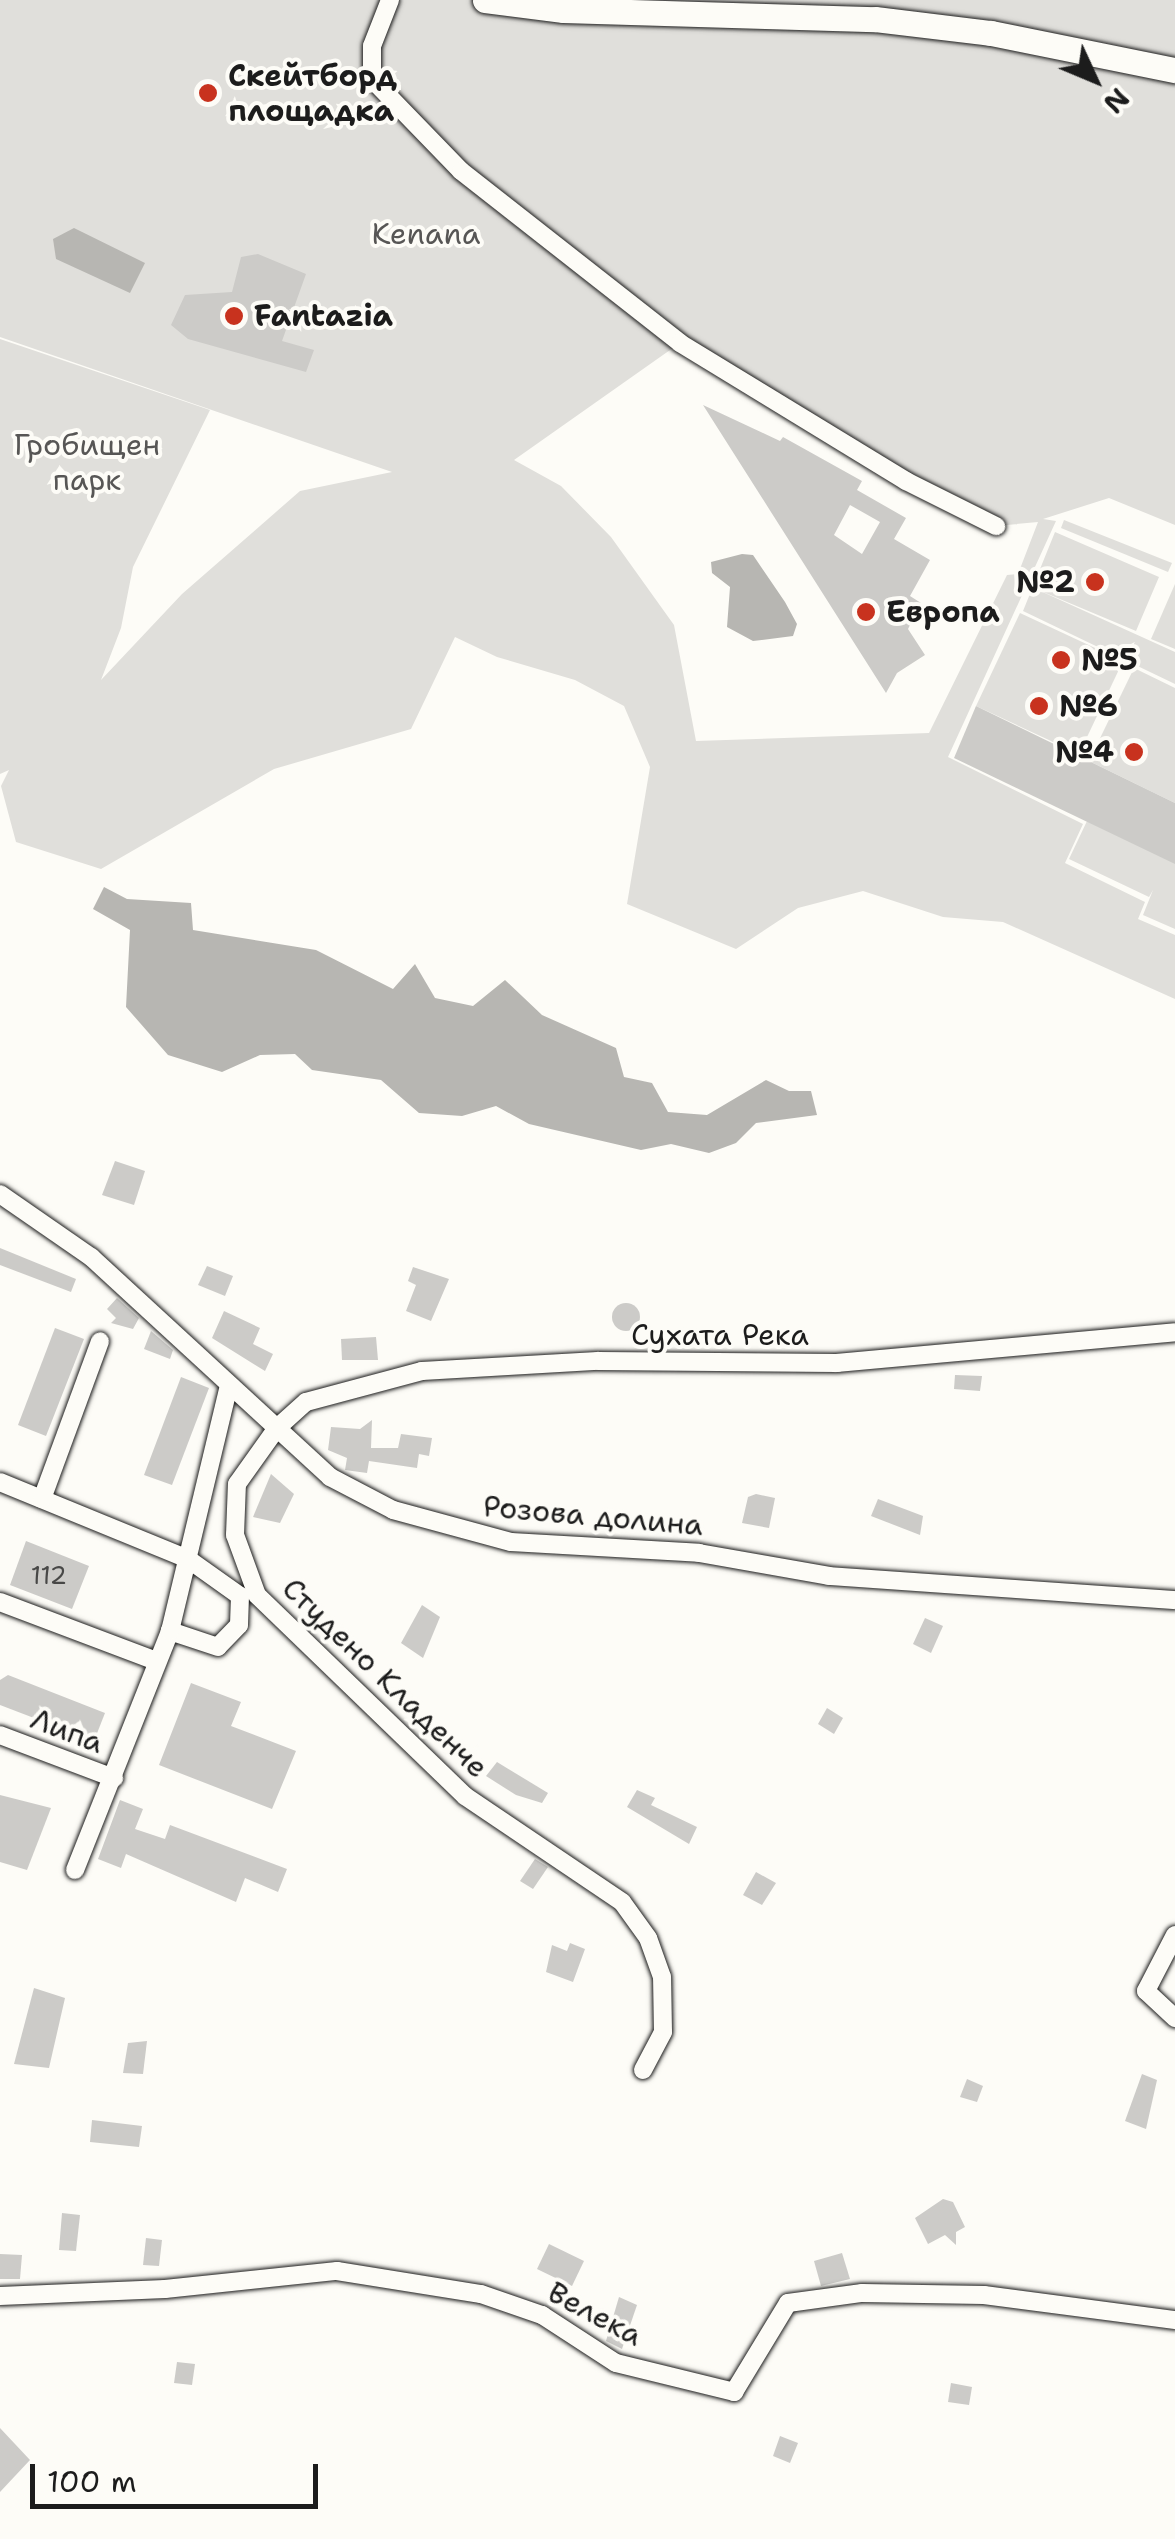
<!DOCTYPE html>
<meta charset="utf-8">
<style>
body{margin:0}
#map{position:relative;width:1175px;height:2539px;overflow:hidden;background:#fdfcf7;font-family:"Shantell Sans",sans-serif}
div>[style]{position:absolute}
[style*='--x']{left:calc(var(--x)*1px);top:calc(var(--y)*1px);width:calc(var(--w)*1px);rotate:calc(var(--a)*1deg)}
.green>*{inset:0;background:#e0dfdb}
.water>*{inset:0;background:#b7b6b2}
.building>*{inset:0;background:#cccbc8}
.round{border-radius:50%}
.roads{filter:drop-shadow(0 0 2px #1c1c1c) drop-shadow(0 0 2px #1c1c1c)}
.minor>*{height:18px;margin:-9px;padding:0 9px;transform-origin:9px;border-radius:9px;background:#fdfcf7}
.secondary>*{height:25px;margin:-12.5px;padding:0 12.5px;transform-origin:12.5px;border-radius:12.5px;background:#fdfcf7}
.dots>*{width:28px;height:28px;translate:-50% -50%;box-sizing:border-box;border:5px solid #fdfcf7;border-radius:50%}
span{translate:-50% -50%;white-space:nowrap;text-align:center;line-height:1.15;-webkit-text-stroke:8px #fdfcf7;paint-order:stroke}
.number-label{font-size:25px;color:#484847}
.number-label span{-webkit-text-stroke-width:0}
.poi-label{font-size:30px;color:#1c1c1c;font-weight:700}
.left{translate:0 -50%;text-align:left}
.right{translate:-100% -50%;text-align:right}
.park-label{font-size:30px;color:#575655}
.street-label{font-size:30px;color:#1c1c1c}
.north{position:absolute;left:1045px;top:30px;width:100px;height:100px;-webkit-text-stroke:8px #fdfcf7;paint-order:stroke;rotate:134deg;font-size:28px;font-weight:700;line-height:40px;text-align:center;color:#1c1c1c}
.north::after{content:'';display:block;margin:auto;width:35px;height:45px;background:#1c1c1c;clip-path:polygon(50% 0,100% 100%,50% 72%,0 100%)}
.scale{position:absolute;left:30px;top:2464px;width:288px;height:45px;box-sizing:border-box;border:5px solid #1c1c1c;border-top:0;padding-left:12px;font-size:30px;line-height:35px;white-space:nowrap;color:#1c1c1c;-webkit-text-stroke:8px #fdfcf7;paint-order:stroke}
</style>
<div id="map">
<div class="green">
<i style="clip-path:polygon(evenodd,0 0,1175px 0,1175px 525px,1109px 498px,1043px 519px,1056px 521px,948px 757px,1083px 824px,1065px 863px,1145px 902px,1138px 919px,1175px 935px,1175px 999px,1003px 922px,943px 917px,863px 891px,798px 908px,736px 949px,627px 904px,650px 767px,624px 706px,575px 680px,497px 657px,455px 637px,411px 729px,274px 769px,101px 869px,16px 842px,1px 786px,9px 770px,0 774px,0 339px,210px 410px,133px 567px,121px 628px,101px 680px,182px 594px,300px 491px,392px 472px,0 337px,0 0,680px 343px,996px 526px,1038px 522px,1018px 574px,1007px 575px,929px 733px,696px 741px,674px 625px,611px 537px,561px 486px,514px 460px,680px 343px)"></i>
<i style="clip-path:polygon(1064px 520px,1172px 563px,1168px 572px,1061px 528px)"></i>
<i style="clip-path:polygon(1055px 532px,1159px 577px,1136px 631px,1036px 589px,1175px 652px,1175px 684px,1023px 611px)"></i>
<i style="clip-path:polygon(1175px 584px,1175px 649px,1151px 639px)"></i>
<i style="clip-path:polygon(1020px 613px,1123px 661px,1079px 754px,976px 706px)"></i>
<i style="clip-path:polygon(1134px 668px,1175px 688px,1175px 803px,1089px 761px)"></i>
<i style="clip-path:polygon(1087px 821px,1175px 863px,1175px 929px,1143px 915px,1153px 890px,1149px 897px,1069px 859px)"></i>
</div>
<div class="water">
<i style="clip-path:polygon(74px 228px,145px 263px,130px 293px,56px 259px,53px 239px)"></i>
<i style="clip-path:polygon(742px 554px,753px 555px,785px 602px,797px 624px,793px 636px,753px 641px,727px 627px,730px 587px,712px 573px,711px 562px)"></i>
<i style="clip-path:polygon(104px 887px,127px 899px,191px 903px,193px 930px,316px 950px,393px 989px,415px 964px,435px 998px,473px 1006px,505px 980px,542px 1015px,616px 1048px,624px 1077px,652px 1083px,668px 1112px,707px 1115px,766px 1080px,789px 1091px,811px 1091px,817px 1115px,756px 1123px,736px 1143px,709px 1153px,671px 1144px,641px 1150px,529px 1124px,496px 1106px,462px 1116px,419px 1113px,381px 1080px,312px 1070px,295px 1054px,260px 1055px,222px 1072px,168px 1055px,126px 1007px,130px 930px,93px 909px)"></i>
</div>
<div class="building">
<i style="clip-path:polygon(258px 254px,306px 274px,282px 341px,314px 350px,306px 372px,188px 339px,171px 325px,185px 295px,232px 292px,241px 257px)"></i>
<i style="clip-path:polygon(evenodd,703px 405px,780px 441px,783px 437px,862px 481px,857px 490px,906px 518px,894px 539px,930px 560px,910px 596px,921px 603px,908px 629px,925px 655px,897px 673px,886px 693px,703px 405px,850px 505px,880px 522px,862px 554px,834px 535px,850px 505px)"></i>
<i style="clip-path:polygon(976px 706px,1175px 803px,1175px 864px,954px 758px)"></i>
<i style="clip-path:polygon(115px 1161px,145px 1171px,134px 1205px,102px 1195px)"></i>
<i style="clip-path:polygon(0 1248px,76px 1279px,71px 1292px,0 1265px)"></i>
<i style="clip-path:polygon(207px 1266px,233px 1276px,225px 1296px,198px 1285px)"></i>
<i style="clip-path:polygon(413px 1267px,449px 1279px,431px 1321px,406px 1311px,416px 1285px,408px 1281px)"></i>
<i style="clip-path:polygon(117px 1298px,139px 1318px,133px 1329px,111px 1323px,116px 1318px,107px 1309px)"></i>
<i class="round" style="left:612px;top:1303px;width:28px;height:28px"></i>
<i style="clip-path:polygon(224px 1311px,260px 1328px,253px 1344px,273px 1354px,265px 1371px,212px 1338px)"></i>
<i style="clip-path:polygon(55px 1328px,84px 1339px,46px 1436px,18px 1425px)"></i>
<i style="clip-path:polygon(151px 1331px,173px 1350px,170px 1359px,144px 1349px)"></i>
<i style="clip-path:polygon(376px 1337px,378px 1360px,342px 1360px,341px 1339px)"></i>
<i style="clip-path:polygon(955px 1375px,982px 1376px,980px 1391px,954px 1389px)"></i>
<i style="clip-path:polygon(181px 1377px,209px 1388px,172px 1485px,144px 1475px)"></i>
<i style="clip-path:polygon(372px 1420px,371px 1448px,398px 1448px,401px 1434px,432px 1438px,429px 1456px,419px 1454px,417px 1468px,369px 1461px,367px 1473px,345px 1470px,347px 1458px,328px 1450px,331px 1427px,360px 1429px)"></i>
<i style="clip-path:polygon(271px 1474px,294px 1494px,280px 1523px,253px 1517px)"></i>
<i style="clip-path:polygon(756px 1494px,775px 1498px,769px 1528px,742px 1523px,748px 1497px)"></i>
<i style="clip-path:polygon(878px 1499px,923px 1516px,920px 1535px,871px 1516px)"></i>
<i style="clip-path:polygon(26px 1541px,89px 1566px,72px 1609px,10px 1585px)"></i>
<i style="clip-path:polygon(422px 1605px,440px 1617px,423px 1658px,401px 1643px)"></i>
<i style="clip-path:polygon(925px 1618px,943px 1626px,931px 1653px,913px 1644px)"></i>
<i style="clip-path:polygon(8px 1675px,105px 1713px,94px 1741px,0 1705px,0 1680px)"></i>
<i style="clip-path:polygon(191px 1683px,241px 1702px,231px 1726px,296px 1751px,272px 1809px,159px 1765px)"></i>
<i style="clip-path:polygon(827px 1708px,843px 1718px,834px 1734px,818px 1724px)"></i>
<i style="clip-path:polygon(497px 1762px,548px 1793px,542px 1803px,516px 1795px,486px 1776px)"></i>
<i style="clip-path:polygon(637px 1790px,655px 1798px,651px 1805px,697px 1827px,689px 1844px,627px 1807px)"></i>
<i style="clip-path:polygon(0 1795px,51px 1808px,27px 1870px,0 1862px)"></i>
<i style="clip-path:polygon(120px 1800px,143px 1809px,135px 1829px,165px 1839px,170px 1825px,287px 1869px,278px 1892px,245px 1878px,236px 1902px,126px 1854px,121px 1868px,98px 1859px)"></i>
<i style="clip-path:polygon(535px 1859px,548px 1867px,533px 1889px,520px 1881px)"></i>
<i style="clip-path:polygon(756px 1872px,776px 1883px,762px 1905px,743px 1895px)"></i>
<i style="clip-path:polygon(570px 1943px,585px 1949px,573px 1982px,546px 1972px,552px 1945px,567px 1951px)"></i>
<i style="clip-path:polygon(34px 1988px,65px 1998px,49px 2068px,14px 2064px)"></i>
<i style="clip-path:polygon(147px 2041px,143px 2074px,123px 2073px,128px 2043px)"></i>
<i style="clip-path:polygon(1142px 2074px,1157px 2080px,1146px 2129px,1125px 2121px)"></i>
<i style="clip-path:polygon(967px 2079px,983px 2086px,977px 2102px,960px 2097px)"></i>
<i style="clip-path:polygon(92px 2120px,142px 2126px,139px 2147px,90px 2142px)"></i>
<i style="clip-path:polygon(943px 2199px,953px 2202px,965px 2227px,956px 2232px,956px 2245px,945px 2235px,928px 2244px,915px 2218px)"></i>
<i style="clip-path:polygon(62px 2213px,80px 2215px,76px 2251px,59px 2250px)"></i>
<i style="clip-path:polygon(146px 2238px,162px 2240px,159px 2266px,143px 2265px)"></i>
<i style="clip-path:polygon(549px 2244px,584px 2261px,572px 2286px,537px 2269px)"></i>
<i style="clip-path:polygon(842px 2253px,850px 2279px,821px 2286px,814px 2261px)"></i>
<i style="clip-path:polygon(0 2254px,22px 2255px,20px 2279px,0 2279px)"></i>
<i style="clip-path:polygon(619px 2297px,637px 2305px,622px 2349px,606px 2341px)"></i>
<i style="clip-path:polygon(177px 2362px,195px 2364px,192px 2385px,174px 2383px)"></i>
<i style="clip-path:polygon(951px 2383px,972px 2387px,969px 2405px,948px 2402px)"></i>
<i style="clip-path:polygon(0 2428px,30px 2460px,0 2492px)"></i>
<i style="clip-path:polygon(780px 2436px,798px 2443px,790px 2463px,773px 2456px)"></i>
</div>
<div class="roads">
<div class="minor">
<i style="--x:390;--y:0;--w:49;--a:111.4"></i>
<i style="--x:372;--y:46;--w:33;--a:90"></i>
<i style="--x:372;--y:79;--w:128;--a:45.9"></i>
<i style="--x:461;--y:171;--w:278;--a:38.1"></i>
<i style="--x:680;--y:343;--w:265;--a:31.4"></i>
<i style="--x:906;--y:481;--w:101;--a:26.6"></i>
<i style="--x:0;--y:1194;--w:111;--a:34.7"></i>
<i style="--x:91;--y:1257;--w:325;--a:42.6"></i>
<i style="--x:330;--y:1477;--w:71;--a:27.6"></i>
<i style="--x:393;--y:1510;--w:122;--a:15.2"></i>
<i style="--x:511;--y:1542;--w:188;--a:3.3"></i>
<i style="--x:699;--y:1553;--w:132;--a:10"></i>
<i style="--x:829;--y:1576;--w:347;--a:4"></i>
<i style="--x:0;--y:1482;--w:203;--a:22.3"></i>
<i style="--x:188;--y:1559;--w:64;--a:35.4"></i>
<i style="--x:240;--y:1596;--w:29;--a:92"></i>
<i style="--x:239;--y:1625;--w:30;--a:134"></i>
<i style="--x:218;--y:1647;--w:51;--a:-161.6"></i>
<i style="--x:42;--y:1499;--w:168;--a:-69.8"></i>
<i style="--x:0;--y:1602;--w:167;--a:20.7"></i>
<i style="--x:0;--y:1735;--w:122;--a:20.7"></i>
<i style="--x:75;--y:1870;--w:257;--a:-68.3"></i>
<i style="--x:170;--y:1631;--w:253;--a:-76.5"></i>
<i style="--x:1175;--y:1935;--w:63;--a:117.4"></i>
<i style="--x:1146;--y:1991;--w:40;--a:43"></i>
<i style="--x:643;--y:2070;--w:43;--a:-62.2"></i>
<i style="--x:663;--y:2032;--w:55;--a:-91"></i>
<i style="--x:662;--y:1977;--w:41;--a:-109.7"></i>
<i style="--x:648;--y:1938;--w:44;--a:-125.8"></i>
<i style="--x:622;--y:1902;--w:189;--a:-146"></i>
<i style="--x:465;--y:1796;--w:289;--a:-136"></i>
<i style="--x:257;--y:1595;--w:64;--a:-110.1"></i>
<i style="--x:235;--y:1535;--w:51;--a:-87.8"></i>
<i style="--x:237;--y:1484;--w:69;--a:-54.5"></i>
<i style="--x:277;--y:1428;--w:39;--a:-42"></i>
<i style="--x:306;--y:1402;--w:120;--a:-15"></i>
<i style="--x:422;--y:1371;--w:176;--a:-3.3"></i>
<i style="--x:598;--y:1361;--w:239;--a:0.5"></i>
<i style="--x:837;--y:1363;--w:339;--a:-5.2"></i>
<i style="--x:0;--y:2296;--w:165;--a:-2.4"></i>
<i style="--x:165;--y:2289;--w:173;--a:-6"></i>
<i style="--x:337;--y:2271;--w:146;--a:9.1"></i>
<i style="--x:481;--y:2294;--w:65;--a:19"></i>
<i style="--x:542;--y:2315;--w:88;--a:33"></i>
<i style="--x:616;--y:2363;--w:122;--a:13.8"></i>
<i style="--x:734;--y:2392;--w:104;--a:-58.8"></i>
<i style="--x:788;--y:2303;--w:75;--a:-7.7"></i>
<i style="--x:862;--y:2293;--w:122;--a:0.9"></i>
<i style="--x:984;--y:2295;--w:193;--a:7.5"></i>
</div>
<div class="secondary">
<i style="--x:485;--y:0;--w:79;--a:7.3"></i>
<i style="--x:563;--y:10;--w:312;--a:1.7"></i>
<i style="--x:875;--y:19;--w:117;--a:6.9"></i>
<i style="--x:991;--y:33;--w:188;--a:11.4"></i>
</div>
</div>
<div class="dots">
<i style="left:208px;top:93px;background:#c8321e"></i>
<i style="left:234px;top:316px;background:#c8321e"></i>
<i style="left:1095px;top:582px;background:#c8321e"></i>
<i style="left:866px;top:612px;background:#c8321e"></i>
<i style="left:1061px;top:660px;background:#c8321e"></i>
<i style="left:1039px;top:706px;background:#c8321e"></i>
<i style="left:1134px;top:752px;background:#c8321e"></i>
</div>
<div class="number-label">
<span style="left:49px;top:1575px">112</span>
</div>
<div class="poi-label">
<span class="left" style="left:228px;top:93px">Скейтборд<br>площадка</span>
<span class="left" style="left:254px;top:316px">Fantazia</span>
<span class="right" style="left:1075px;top:582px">№2</span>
<span class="left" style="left:886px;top:612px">Европа</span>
<span class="left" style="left:1081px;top:660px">№5</span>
<span class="left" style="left:1059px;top:706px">№6</span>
<span class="right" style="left:1114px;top:752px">№4</span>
</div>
<div class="park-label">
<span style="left:426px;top:234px">Kenana</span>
<span style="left:87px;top:462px">Гробищен<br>парк</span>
</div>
<div class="street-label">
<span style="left:720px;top:1335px">Сухата Река</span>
<span style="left:593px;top:1516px;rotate:5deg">Розова долина</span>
<span style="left:385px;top:1678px;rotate:44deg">Студено Кладенче</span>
<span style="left:67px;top:1731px;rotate:21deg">Липа</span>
<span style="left:595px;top:2314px;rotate:28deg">Велека</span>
</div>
<div class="north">N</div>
<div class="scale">100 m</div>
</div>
